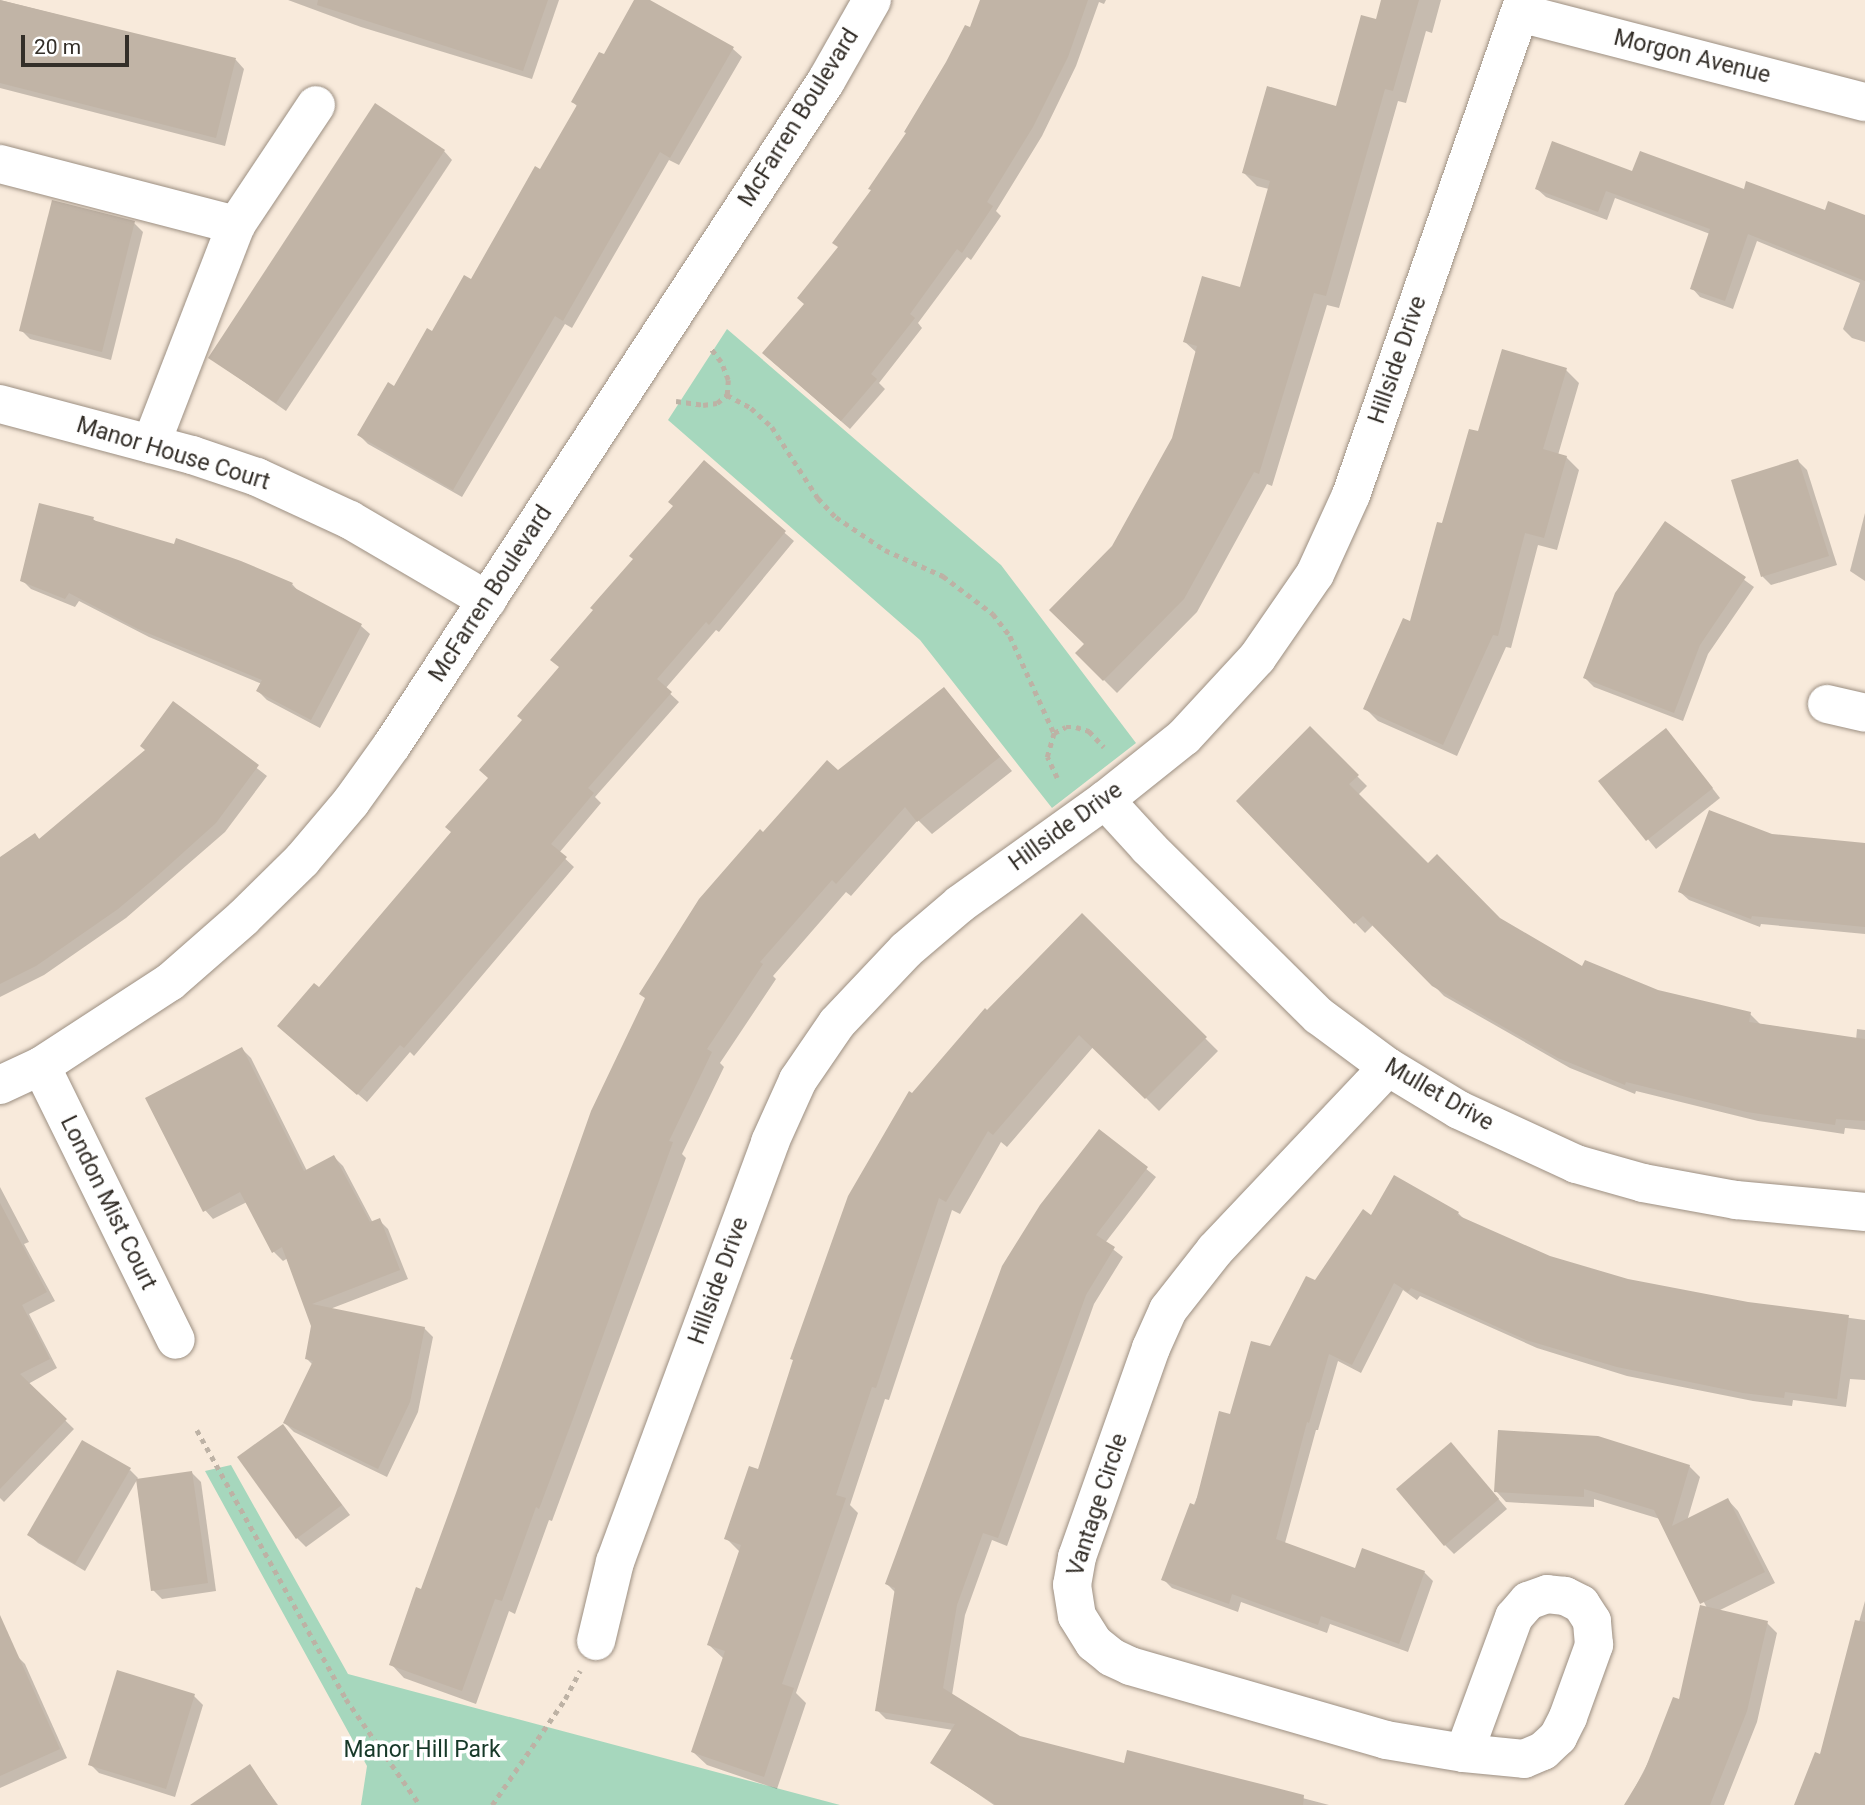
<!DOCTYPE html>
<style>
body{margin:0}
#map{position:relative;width:1865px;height:1805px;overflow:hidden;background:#f8eadb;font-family:Roboto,sans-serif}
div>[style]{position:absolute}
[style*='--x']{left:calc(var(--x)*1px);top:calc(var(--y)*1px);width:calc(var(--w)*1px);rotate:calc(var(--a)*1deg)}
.green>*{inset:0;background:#a6d7bd}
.shadow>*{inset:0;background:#0003}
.building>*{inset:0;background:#c1b4a6}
.path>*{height:4.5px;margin-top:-2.25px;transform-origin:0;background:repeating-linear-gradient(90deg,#bdb2a5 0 5px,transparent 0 10px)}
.roads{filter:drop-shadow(0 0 2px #9c8f82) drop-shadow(0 0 2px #9c8f82)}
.minor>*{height:38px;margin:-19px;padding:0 19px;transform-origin:19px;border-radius:19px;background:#fff}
span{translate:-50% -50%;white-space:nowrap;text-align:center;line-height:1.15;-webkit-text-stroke:7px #fff;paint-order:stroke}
.street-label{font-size:23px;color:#342f29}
.park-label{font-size:23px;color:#173929}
.scale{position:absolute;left:21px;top:35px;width:108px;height:32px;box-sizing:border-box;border:4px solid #342f29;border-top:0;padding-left:9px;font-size:21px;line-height:24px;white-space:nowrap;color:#342f29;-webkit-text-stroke:5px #fff;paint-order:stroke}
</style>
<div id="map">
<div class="green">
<i style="clip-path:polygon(727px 329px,1001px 565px,1136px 743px,1052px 808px,920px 640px,668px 420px)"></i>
<i style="clip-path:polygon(231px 1465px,348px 1674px,840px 1805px,361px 1805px,367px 1766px,205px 1471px)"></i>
</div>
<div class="shadow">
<i style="clip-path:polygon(0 0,236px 60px,244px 69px,225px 146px,0 88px)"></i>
<i style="clip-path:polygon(288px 0,559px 0,532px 79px,361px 27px)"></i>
<i style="clip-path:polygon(636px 0,647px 0,733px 49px,742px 57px,679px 165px,669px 160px,572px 328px,565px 324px,462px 497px,368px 444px,359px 435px,472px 281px,541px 172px,578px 107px,573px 102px,605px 57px)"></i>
<i style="clip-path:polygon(982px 0,1106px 0,1104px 4px,1099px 2px,1076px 66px,1042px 136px,996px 211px,1001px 216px,971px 260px,967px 257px,918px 323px,922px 328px,879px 383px,885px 389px,850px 429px,773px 362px,971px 30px)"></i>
<i style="clip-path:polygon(1383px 0,1441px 0,1432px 33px,1426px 31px,1406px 103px,1398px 101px,1339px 308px,1327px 305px,1272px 486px,1267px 484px,1197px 612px,1117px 693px,1077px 653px,1086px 645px,1114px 547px,1173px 438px,1197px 353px,1185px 342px,1241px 289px,1269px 189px,1257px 186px,1244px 173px,1338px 108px,1377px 22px)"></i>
<i style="clip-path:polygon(444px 151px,452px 160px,286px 411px,210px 358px)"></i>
<i style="clip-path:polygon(1633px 173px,1745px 191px,1826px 213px,1865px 217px,1865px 342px,1852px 338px,1843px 329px,1860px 283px,1757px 241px,1733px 309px,1700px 297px,1692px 288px,1710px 234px,1615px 198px,1607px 220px,1546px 197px,1537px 189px)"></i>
<i style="clip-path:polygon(134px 223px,143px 232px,111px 360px,30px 339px,21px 330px)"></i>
<i style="clip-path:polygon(1566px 370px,1579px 383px,1558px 455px,1566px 457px,1579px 470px,1557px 550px,1538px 545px,1511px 648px,1506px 647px,1457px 756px,1378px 721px,1365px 708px,1411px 624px,1479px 433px)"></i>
<i style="clip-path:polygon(1798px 461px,1807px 470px,1837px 565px,1771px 585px,1763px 577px,1733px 481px)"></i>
<i style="clip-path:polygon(704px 463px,794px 541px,719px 632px,716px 630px,665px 689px,679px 702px,595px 797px,601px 803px,559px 853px,574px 867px,414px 1056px,410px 1052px,367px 1102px,289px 1034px,319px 990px,453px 832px,490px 778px,524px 720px)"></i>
<i style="clip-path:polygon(1865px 513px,1865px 581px,1850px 571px)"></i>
<i style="clip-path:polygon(93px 519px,98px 523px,292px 584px,301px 594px,361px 626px,370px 634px,320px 728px,267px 700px,258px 691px,262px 684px,149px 637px,79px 601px,75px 607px,31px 589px,22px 580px)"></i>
<i style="clip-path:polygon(1666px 523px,1754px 587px,1708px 654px,1683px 721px,1594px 687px,1585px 678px)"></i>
<i style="clip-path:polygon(944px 689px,1012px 771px,932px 834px,918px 820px,851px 896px,846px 892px,773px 976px,776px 979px,720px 1063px,724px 1067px,682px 1154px,686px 1158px,552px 1521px,549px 1520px,515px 1614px,509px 1611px,476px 1704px,404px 1678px,391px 1664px,763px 835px)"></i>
<i style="clip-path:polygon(174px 704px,267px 776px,225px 832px,126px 918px,44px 975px,0 997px,0 859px,35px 835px,40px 840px,147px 750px)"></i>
<i style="clip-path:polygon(1310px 729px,1367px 786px,1358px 795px,1428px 865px,1499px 920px,1583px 968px,1657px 991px,1750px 1014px,1760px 1024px,1856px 1040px,1857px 1029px,1865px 1030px,1865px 1130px,1845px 1128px,1844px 1134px,1758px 1121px,1636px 1091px,1635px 1094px,1570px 1068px,1444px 996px,1374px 924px,1365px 933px,1238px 801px)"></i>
<i style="clip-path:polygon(1674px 739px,1720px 798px,1656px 849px,1601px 782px)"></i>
<i style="clip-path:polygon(1771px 835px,1865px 845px,1865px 934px,1761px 924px,1760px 927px,1689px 900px,1680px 892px)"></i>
<i style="clip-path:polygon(1082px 916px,1218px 1051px,1159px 1111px,1094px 1046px,1007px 1147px,1001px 1142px,960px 1214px,952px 1210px,889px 1400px,885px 1399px,850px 1505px,858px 1513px,796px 1693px,806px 1703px,777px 1789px,707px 1765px,693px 1752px,724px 1659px,709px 1645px,740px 1552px,726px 1538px,759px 1471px,912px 1095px,987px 1012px)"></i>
<i style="clip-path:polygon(242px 1049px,251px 1058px,307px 1171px,334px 1157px,343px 1166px,373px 1223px,379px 1220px,388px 1229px,408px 1279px,330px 1309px,424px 1328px,433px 1337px,418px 1412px,387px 1477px,294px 1432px,285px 1423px,313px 1365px,307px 1359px,313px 1326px,288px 1258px,283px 1261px,274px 1252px,247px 1202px,213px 1219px,205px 1210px)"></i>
<i style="clip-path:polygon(1100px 1131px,1156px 1177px,1105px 1243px,1123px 1257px,1094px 1304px,1007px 1546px,992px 1540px,965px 1615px,952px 1695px,1019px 1738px,1125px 1765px,1128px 1752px,1329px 1805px,994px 1805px,933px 1763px,953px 1730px,886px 1719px,877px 1710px,896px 1593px,887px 1584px)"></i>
<i style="clip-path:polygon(0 1187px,29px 1242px,24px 1244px,55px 1301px,29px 1314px,57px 1368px,28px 1384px,74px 1429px,4px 1502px,0 1498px)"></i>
<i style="clip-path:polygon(1458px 1213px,1465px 1220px,1549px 1258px,1627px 1281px,1747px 1304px,1865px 1320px,1865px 1380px,1850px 1379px,1846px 1407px,1793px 1400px,1792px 1406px,1753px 1401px,1627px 1376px,1537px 1348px,1420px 1296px,1417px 1300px,1403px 1290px,1361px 1373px,1338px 1361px,1318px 1430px,1316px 1430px,1285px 1543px,1356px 1570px,1424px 1572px,1433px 1581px,1408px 1652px,1330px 1624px,1327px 1633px,1241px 1602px,1238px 1612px,1172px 1588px,1163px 1579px,1231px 1416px,1271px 1348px,1315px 1282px,1372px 1218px)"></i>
<i style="clip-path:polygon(283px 1426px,350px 1515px,306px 1547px,297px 1538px)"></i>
<i style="clip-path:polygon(1459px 1453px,1507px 1509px,1454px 1554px,1445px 1545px)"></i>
<i style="clip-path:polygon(1689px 1466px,1700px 1477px,1687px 1521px,1728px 1500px,1738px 1511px,1775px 1583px,1718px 1611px,1767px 1623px,1777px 1633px,1757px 1722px,1724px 1805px,1626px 1805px,1680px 1701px,1707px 1608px,1660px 1519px,1594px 1499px,1594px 1507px,1506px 1502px,1496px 1491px)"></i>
<i style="clip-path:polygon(130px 1470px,138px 1478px,85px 1571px,38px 1543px,29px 1535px)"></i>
<i style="clip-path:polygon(192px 1473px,201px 1482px,216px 1591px,162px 1599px,153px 1590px)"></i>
<i style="clip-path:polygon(1865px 1601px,1865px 1805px,1796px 1805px,1821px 1756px)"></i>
<i style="clip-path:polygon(16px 1655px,25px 1664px,67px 1758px,0 1788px,0 1662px)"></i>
<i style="clip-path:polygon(194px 1696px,203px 1705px,175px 1797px,99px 1773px,90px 1764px)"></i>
<i style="clip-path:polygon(250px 1767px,278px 1805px,193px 1805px)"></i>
</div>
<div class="building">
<i style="clip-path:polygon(0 0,236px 58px,216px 138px,0 83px)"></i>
<i style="clip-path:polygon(318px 0,548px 0,523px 71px,317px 5px)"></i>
<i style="clip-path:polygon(634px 0,650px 0,734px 47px,670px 158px,660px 152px,563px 321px,555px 316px,453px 490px,357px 435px,388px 382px,394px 386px,427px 328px,432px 331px,464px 275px,471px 279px,535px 166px,540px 169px,577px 105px,571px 102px,599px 52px,604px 54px)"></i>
<i style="clip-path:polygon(980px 0,1088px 0,1068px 57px,1033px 127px,987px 202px,993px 206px,962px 253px,957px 249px,910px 314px,915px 318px,871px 374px,877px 379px,841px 421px,762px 353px,804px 304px,797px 298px,838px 247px,832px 243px,871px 190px,868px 189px,906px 133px,904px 132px,946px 62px,965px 25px,970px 27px)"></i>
<i style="clip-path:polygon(1381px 0,1419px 0,1393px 91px,1385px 89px,1326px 296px,1314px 293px,1259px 474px,1254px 472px,1184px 599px,1103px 681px,1075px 653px,1084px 644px,1049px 610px,1112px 546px,1172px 438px,1197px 346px,1183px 342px,1202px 276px,1240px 287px,1270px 181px,1242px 173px,1267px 86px,1336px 106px,1361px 15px,1376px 19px)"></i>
<i style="clip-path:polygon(375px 103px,445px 150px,276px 403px,208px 358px)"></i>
<i style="clip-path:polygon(1552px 141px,1632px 171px,1640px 151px,1744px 189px,1746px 181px,1825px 210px,1828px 201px,1865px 215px,1865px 281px,1748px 234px,1725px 301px,1690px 289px,1710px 229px,1606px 191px,1598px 212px,1535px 189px)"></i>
<i style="clip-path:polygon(52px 200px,135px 221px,102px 352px,19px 331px)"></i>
<i style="clip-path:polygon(1502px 349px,1567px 368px,1543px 449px,1567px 456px,1544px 538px,1525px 533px,1498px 636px,1493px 635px,1443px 745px,1363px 709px,1403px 618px,1410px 621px,1437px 522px,1442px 523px,1469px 429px,1478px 431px)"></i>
<i style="clip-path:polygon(1798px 459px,1829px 556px,1761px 577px,1731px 480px)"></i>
<i style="clip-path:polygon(704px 460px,786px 531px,709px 625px,706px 622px,657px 679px,672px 692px,588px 788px,594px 793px,551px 844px,567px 857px,404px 1048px,400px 1045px,357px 1095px,277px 1026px,314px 983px,319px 987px,451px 832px,445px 827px,488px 778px,479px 770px,522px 720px,517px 716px,559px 667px,550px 660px,593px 610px,590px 608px,633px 559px,629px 556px,673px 506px,668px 502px)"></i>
<i style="clip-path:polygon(39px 503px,94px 517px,93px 520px,174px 544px,176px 538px,241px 561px,293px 583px,291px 586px,362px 624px,311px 720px,256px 691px,262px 680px,138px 629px,69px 593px,65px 599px,20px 581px)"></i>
<i style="clip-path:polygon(1665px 521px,1746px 577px,1700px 645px,1674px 713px,1583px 678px,1615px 593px)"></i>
<i style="clip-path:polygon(944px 687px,1000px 757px,917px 822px,905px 807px,836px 884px,832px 880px,760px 962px,763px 964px,707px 1049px,712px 1052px,669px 1141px,673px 1142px,574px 1416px,539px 1509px,536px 1507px,502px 1601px,495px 1599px,462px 1691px,389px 1665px,416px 1587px,421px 1589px,456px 1493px,591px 1111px,645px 998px,639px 994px,699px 899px,760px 829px,763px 832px,827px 760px,838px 770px)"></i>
<i style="clip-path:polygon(173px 701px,259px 765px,216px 823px,155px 878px,118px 909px,36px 966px,0 984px,0 857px,35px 833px,39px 839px,145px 750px,140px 746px)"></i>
<i style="clip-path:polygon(1310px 726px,1359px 775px,1349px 784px,1428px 863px,1437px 854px,1500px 918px,1582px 966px,1585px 960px,1658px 990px,1751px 1012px,1749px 1022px,1865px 1039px,1865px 1121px,1836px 1119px,1835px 1125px,1794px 1119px,1747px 1112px,1626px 1082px,1625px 1085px,1558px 1058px,1432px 986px,1363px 916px,1354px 924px,1236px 801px)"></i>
<i style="clip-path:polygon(1666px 728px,1713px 788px,1646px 841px,1598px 781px)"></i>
<i style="clip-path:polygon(1709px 810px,1772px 834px,1865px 843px,1865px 927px,1752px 916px,1751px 919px,1678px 892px)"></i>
<i style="clip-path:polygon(1082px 913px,1207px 1037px,1145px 1099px,1079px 1035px,993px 1135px,988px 1131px,946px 1202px,939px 1198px,876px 1388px,872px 1387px,836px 1495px,846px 1498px,782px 1684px,794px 1688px,764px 1777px,691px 1752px,725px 1651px,707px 1645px,741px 1545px,724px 1539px,749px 1466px,758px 1469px,793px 1360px,790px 1359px,848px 1196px,909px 1091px,912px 1093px,985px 1008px,987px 1010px)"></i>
<i style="clip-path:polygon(242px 1047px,304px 1171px,334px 1155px,370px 1222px,380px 1218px,400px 1270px,312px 1304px,425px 1327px,410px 1402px,378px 1469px,283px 1423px,313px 1361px,305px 1359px,311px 1326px,282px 1247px,272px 1253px,240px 1192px,203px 1212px,145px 1098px)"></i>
<i style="clip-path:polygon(1099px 1129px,1148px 1167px,1096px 1235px,1115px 1247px,1086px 1295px,998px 1538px,983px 1533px,957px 1605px,943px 1688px,1020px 1736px,1124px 1763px,1127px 1750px,1304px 1795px,1303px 1805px,996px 1805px,930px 1763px,955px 1724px,875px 1711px,895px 1588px,885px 1584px,1002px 1266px,1040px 1205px)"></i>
<i style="clip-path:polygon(1394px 1175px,1459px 1212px,1457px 1215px,1550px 1256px,1628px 1279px,1748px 1302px,1849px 1315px,1837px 1399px,1785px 1392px,1784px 1398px,1743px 1393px,1617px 1367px,1526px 1340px,1411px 1288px,1408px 1292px,1394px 1283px,1352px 1365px,1329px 1354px,1309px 1423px,1307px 1422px,1276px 1539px,1355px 1568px,1362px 1548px,1425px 1571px,1399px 1644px,1321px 1616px,1318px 1625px,1232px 1594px,1229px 1604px,1161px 1580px,1190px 1503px,1195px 1505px,1219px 1411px,1230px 1414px,1251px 1341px,1270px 1346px,1306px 1276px,1315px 1280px,1363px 1209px,1371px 1215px)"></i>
<i style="clip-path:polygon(0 1203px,47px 1292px,22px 1305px,50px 1359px,20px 1374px,67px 1419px,0 1489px)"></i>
<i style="clip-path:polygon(283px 1424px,342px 1505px,296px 1539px,237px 1457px)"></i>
<i style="clip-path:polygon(1498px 1430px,1598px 1436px,1690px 1465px,1672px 1526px,1728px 1498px,1765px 1572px,1700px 1604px,1654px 1510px,1584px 1489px,1584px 1497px,1494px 1492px)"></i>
<i style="clip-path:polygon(82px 1440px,131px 1468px,75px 1564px,27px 1535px)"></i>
<i style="clip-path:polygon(1451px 1442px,1499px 1499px,1444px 1546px,1396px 1489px)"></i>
<i style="clip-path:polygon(192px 1471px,208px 1583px,151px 1591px,136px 1479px)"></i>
<i style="clip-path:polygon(1700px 1605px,1768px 1621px,1747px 1711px,1710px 1805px,1624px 1805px,1644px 1772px,1673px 1697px,1679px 1699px)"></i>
<i style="clip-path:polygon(0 1615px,60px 1749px,0 1776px)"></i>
<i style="clip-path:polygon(1855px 1620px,1865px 1622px,1865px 1805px,1794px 1805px,1815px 1752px,1820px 1754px)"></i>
<i style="clip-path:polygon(117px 1670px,195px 1694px,166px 1789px,88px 1765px)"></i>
<i style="clip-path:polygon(250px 1764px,277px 1805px,190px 1805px)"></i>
</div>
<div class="path">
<i style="--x:727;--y:395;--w:27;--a:28"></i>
<i style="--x:751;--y:408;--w:28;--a:42"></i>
<i style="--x:772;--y:427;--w:85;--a:57.1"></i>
<i style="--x:818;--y:498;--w:26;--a:47"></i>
<i style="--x:836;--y:517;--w:59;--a:34"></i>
<i style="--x:885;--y:550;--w:64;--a:24.1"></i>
<i style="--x:943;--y:576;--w:63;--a:37.2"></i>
<i style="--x:993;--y:614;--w:28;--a:52"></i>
<i style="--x:1010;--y:636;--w:107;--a:65.6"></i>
<i style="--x:676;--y:401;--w:27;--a:8"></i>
<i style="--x:703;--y:405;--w:14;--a:-8"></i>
<i style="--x:717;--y:403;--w:13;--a:-39"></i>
<i style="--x:727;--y:395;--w:15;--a:-86"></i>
<i style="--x:728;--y:380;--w:19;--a:-111"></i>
<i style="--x:721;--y:362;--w:18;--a:-128"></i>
<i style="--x:1057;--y:778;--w:23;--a:-115"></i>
<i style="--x:1047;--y:757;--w:25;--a:-74"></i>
<i style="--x:1054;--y:733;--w:13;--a:-27"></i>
<i style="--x:1066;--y:727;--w:10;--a:0"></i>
<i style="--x:1076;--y:727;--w:14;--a:17"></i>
<i style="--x:1089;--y:731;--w:22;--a:47"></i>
<i style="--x:197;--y:1430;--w:308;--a:61"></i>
<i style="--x:346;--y:1699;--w:129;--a:55.1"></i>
<i style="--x:492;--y:1805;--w:129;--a:-55.4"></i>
<i style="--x:565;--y:1699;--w:32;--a:-62"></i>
</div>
<div class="roads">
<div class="minor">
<i style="--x:1520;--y:13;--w:356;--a:14.5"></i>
<i style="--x:0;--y:164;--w:244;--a:14.5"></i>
<i style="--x:236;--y:225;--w:235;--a:111.2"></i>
<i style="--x:236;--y:225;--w:144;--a:-56.3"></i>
<i style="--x:0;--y:404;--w:199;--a:14.9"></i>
<i style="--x:192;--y:455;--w:69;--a:18.7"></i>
<i style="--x:257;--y:477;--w:102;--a:24.8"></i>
<i style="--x:350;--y:520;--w:159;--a:30.3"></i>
<i style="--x:1827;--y:704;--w:39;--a:13"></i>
<i style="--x:1105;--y:800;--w:64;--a:47.5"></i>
<i style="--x:1148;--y:847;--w:240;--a:44.7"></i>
<i style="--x:1319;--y:1016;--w:86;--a:36.5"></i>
<i style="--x:1388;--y:1067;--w:83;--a:31.2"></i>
<i style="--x:1459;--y:1110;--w:129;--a:24.8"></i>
<i style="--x:1576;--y:1164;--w:70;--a:15.8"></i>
<i style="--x:1643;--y:1183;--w:95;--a:10.4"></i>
<i style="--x:1736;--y:1200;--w:130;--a:5.3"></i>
<i style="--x:41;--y:1066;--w:305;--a:63.8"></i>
<i style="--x:1388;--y:1067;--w:252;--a:133.4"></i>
<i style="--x:1215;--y:1250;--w:76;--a:128.1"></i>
<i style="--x:1168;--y:1310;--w:42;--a:114.1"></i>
<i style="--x:1151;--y:1348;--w:222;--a:109.5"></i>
<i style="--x:1077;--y:1557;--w:28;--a:100"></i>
<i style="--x:1072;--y:1585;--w:31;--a:81"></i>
<i style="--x:1077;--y:1616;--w:32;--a:58"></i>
<i style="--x:1094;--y:1643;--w:22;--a:39"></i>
<i style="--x:1111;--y:1657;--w:21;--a:25"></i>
<i style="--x:1130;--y:1666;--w:266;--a:16.1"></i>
<i style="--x:1386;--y:1740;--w:79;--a:9.5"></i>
<i style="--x:1464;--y:1753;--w:60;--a:5.7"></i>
<i style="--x:1524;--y:1759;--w:21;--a:-23"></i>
<i style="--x:1543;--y:1751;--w:21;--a:-43"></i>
<i style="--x:1558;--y:1737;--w:22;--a:-63"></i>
<i style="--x:1568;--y:1717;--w:77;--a:-70.1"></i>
<i style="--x:1594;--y:1645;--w:24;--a:-95"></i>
<i style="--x:1592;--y:1621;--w:20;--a:-123"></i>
<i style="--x:1581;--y:1604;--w:18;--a:-153"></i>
<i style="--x:1565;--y:1596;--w:18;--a:-174"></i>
<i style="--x:1547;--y:1594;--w:20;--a:160"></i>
<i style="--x:1528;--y:1601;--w:21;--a:131"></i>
<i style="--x:1514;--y:1617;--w:145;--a:110.2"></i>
<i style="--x:0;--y:1085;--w:45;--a:-24.9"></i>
<i style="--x:41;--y:1066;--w:154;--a:-33.1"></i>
<i style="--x:170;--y:982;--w:97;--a:-41.2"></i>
<i style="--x:243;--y:918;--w:83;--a:-44.5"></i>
<i style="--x:302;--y:860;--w:76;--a:-49.8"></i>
<i style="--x:351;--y:802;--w:70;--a:-54.3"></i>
<i style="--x:392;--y:745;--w:793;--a:-56.83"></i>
<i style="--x:826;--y:81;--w:93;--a:-60.4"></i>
<i style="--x:596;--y:1641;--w:81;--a:-76.5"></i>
<i style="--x:615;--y:1562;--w:448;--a:-69.7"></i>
<i style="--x:770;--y:1142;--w:68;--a:-65.7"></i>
<i style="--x:798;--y:1080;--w:69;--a:-55.6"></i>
<i style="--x:837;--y:1023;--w:100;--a:-46.6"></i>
<i style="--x:906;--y:950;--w:71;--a:-40.4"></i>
<i style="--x:960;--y:904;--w:178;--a:-35.6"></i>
<i style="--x:1105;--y:800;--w:101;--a:-38.6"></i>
<i style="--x:1184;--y:737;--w:108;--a:-47.3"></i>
<i style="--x:1257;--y:658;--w:102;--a:-55.4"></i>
<i style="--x:1315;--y:574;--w:87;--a:-65.5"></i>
<i style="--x:1351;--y:495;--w:524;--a:-70.74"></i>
</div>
</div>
<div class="street-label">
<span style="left:1692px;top:57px;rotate:14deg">Morgon Avenue</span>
<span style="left:799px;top:118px;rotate:-58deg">McFarren Boulevard</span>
<span style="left:1398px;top:360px;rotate:-71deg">Hillside Drive</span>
<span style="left:173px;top:454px;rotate:17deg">Manor House Court</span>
<span style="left:491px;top:594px;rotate:-57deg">McFarren Boulevard</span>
<span style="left:1066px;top:827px;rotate:-36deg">Hillside Drive</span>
<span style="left:1439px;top:1095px;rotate:30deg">Mullet Drive</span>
<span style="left:108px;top:1203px;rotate:64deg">London Mist Court</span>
<span style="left:719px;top:1281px;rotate:-70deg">Hillside Drive</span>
<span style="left:1098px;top:1505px;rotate:-72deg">Vantage Circle</span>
</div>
<div class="park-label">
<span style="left:422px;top:1750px">Manor Hill Park</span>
</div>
<div class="scale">20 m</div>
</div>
